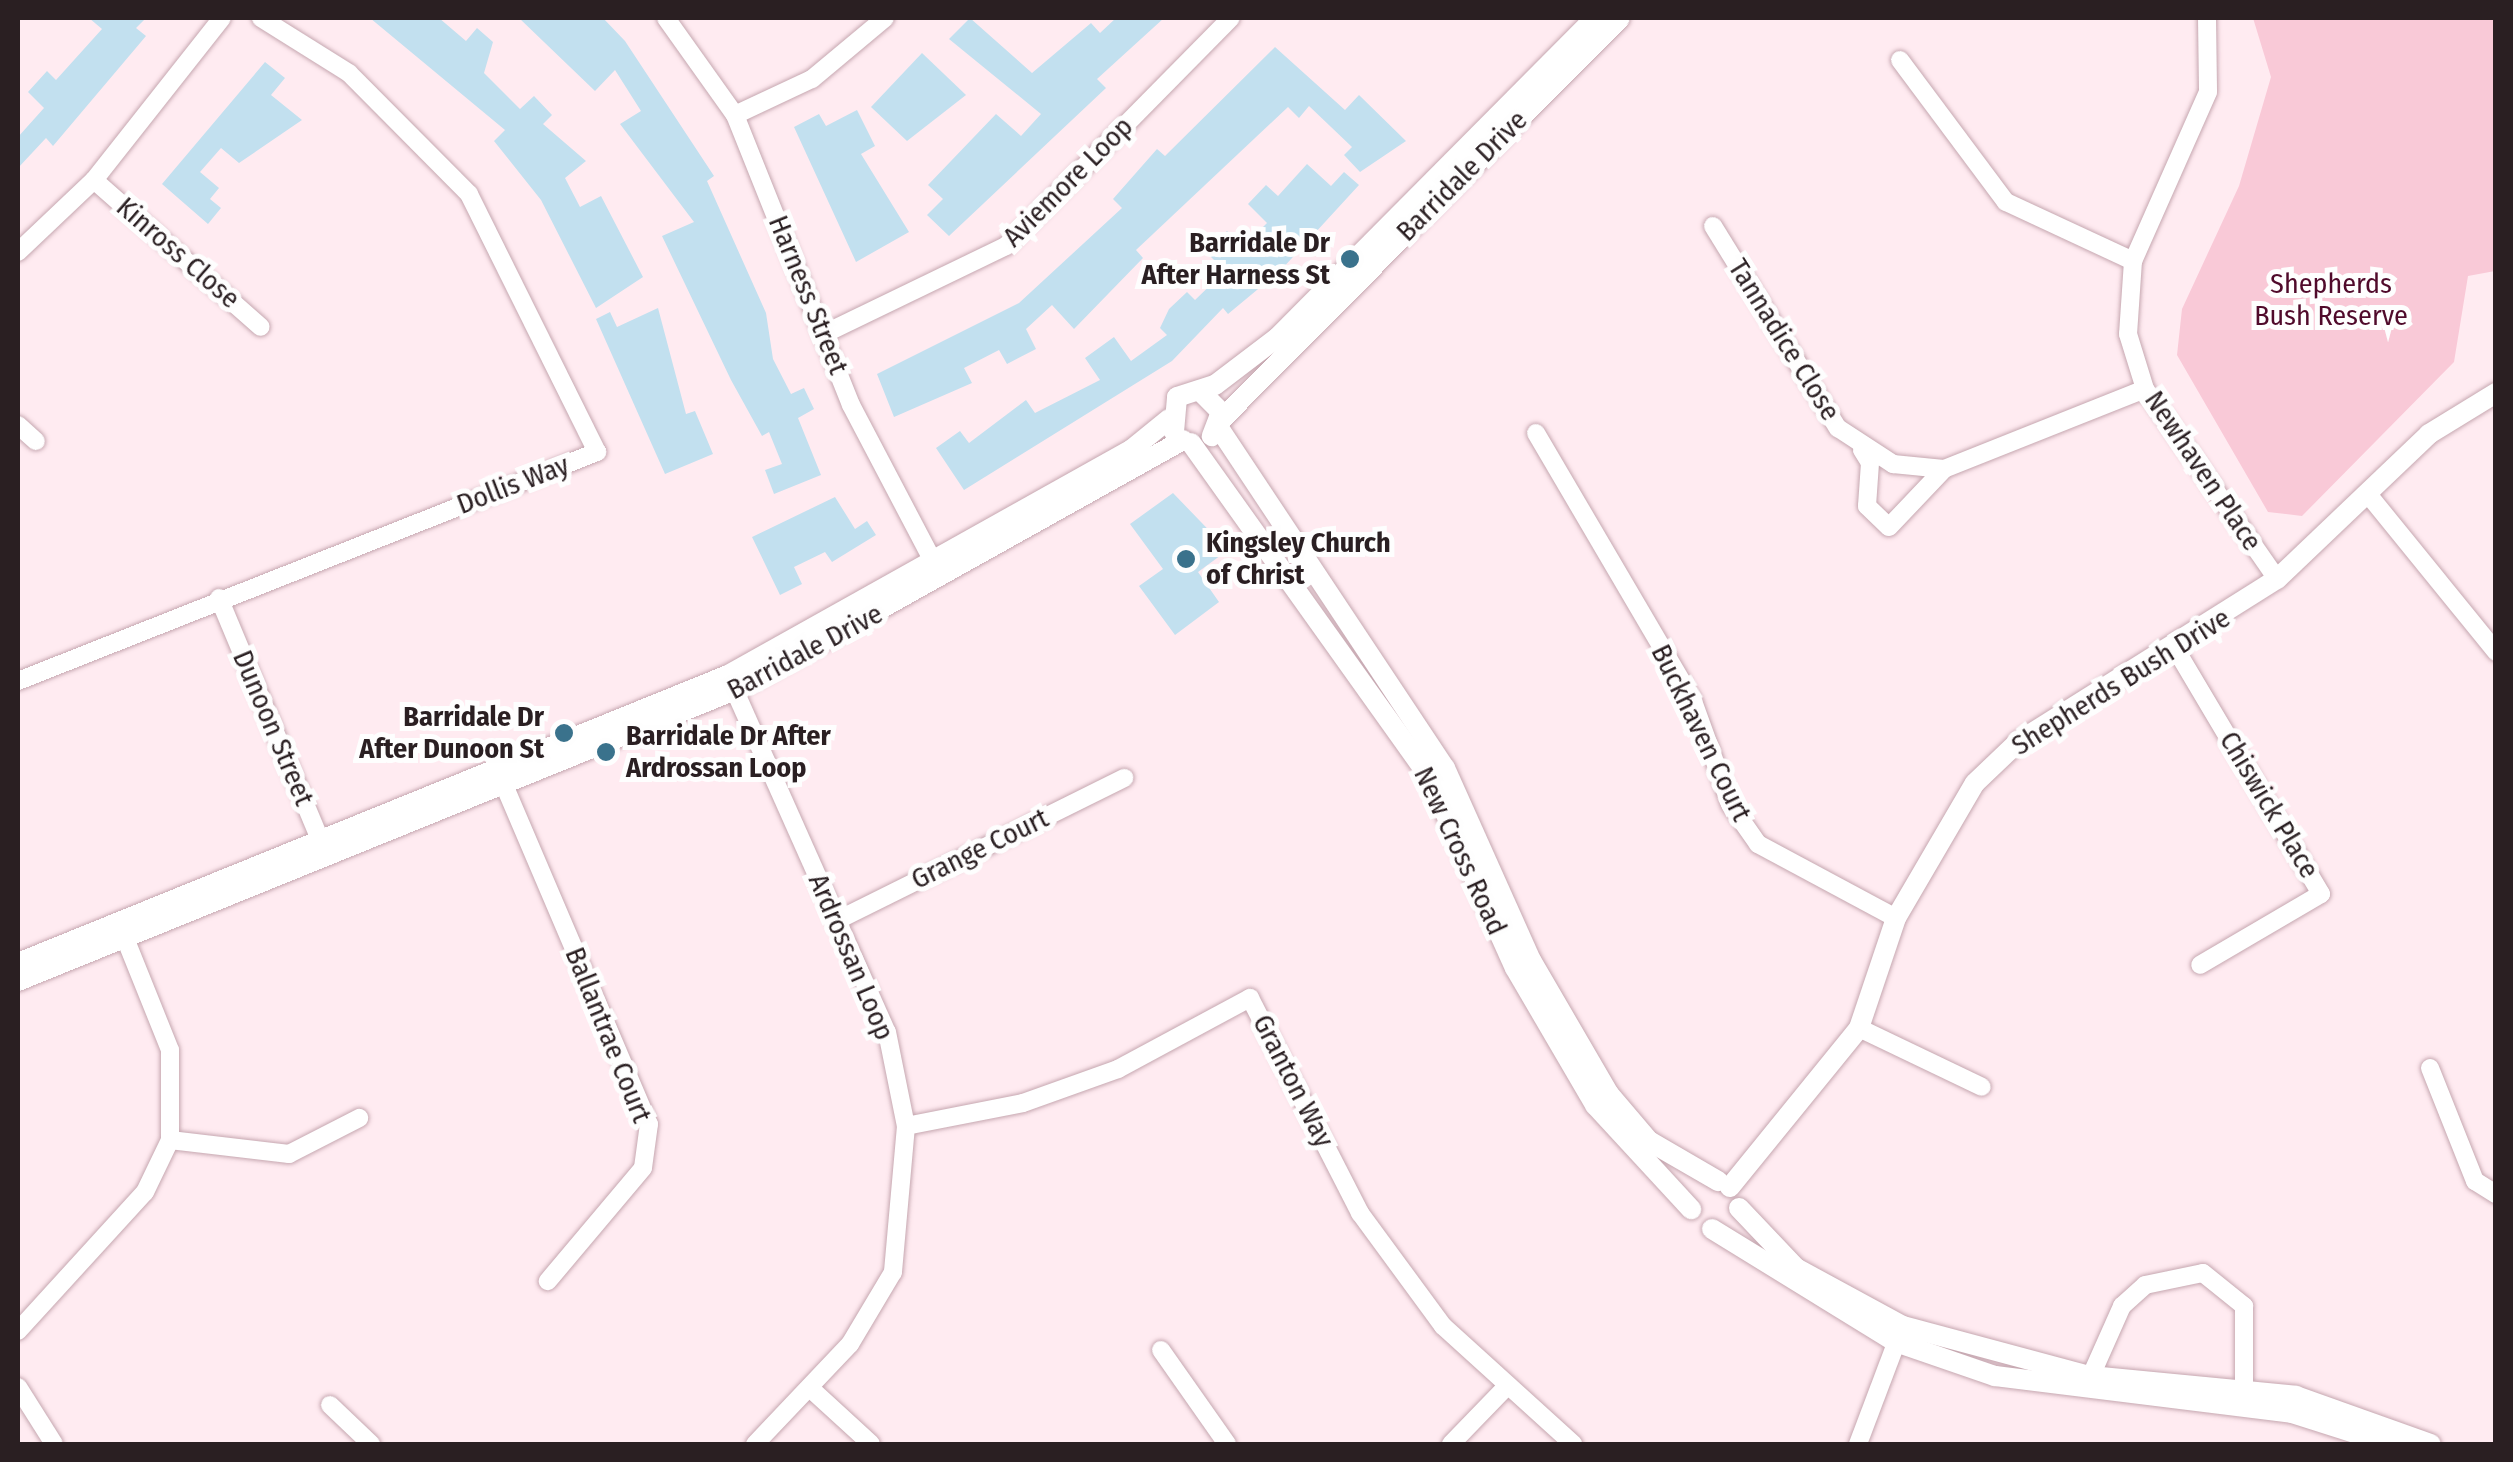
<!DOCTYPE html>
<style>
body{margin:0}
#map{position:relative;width:2513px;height:1462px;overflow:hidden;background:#ffebf1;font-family:"Fira Sans Condensed",sans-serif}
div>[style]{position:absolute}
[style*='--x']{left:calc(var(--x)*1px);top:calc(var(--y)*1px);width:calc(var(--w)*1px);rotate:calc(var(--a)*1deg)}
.green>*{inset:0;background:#f9c9d7}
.building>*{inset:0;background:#c2e0ef}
.roads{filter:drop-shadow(0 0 2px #c6a7b0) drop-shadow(0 0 2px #c6a7b0)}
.minor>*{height:18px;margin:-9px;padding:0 9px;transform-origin:9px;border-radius:9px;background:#fff}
.tertiary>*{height:20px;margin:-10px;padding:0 10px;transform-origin:10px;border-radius:10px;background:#fff}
.dots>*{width:28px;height:28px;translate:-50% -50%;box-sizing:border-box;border:5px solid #fefefe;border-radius:50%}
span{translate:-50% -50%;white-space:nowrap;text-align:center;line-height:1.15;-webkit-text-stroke:10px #fefefe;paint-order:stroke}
.street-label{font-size:28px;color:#2a1f22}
.poi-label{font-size:28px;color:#2a1f22;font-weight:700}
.right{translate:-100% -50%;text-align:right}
.left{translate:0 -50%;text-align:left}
.park-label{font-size:28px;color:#500a2b}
.frame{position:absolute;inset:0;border:20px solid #2a1f22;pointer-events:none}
</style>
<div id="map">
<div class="green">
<i style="clip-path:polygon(2253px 18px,2495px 18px,2495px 271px,2468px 276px,2454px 362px,2302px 516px,2268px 512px,2177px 355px,2182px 309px,2239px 186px,2271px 77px)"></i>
</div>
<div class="building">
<i style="clip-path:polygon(89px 18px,146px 18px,136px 28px,146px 36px,53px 146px,46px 138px,18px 168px,18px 137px,44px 108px,28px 92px,47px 71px,56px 80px,102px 29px)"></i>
<i style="clip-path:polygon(370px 18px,439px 18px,466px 41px,477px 28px,493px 42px,484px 73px,520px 109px,534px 96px,552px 115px,543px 124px,586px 161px,565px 178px,580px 207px,601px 196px,643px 277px,596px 308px,541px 200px,494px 141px,505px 130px)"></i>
<i style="clip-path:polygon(519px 18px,603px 18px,625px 41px,714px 176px,707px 181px,766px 313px,773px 359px,791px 394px,804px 388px,814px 409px,798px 418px,821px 475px,774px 494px,765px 470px,782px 464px,769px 432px,762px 436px,731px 380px,662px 236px,694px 222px,620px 124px,641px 111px,615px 70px,595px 91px)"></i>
<i style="clip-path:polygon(970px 18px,1032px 73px,1091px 23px,1100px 33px,1116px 18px,1164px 18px,1097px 79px,1106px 88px,949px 236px,927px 215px,943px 199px,928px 185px,996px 114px,1021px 136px,1041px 114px,949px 39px)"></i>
<i style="clip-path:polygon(1275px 47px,1345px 110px,1359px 95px,1406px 141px,1360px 172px,1344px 155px,1352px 147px,1309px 106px,1299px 118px,1288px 107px,1136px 250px,1143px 258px,1074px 329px,1052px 305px,1026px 329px,1036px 349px,1007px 364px,999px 350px,964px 368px,972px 383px,894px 417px,877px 374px,1019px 303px,1122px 208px,1113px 199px,1157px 149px,1165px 156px)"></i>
<i style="clip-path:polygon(922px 53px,966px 95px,907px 141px,871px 107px)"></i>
<i style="clip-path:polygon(265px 62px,285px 78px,271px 95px,302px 120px,239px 163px,221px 148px,200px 172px,219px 188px,210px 199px,221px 208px,208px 224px,162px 184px)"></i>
<i style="clip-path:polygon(857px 110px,875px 146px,861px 154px,909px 232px,856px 262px,794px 127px,819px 114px,826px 126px)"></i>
<i style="clip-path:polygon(1307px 164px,1331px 186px,1344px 172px,1359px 185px,1281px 270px,1228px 314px,1223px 308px,1172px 361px,964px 490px,936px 448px,960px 431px,969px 443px,1026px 400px,1035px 413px,1100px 380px,1085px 358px,1114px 337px,1131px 361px,1167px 335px,1160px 328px,1169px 309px,1187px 292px,1195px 300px,1225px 271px,1206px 252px,1227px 231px,1243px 247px,1267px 223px,1248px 204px,1266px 185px,1278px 196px)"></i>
<i style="clip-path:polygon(658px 308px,686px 414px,695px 411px,713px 454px,665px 474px,596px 319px,610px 312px,617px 327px)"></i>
<i style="clip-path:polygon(1173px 493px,1228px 550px,1198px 572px,1219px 602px,1175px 635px,1139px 586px,1163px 569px,1130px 524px)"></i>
<i style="clip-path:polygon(835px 497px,855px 529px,867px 521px,876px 535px,832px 562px,825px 552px,794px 567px,802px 584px,780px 595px,752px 537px)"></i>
</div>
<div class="roads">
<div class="minor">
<i style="--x:666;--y:18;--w:119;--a:54.6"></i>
<i style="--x:735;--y:115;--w:312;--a:68.2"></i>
<i style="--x:851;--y:405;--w:187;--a:62.3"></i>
<i style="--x:2207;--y:18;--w:74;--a:89.2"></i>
<i style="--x:2208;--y:92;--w:185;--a:113.9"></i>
<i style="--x:2133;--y:261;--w:73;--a:93.9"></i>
<i style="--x:2128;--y:334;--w:58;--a:72.8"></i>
<i style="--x:2145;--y:389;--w:231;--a:55.2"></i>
<i style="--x:1900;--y:60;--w:177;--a:53.3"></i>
<i style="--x:2006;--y:202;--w:140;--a:24.9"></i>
<i style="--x:735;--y:115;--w:85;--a:-25.1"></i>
<i style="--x:812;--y:79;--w:95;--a:-39.9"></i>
<i style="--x:94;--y:180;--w:222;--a:41.4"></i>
<i style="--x:1713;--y:226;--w:238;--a:58.3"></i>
<i style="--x:1838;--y:428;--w:66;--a:33.2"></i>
<i style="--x:1893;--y:464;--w:51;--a:5.6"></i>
<i style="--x:1944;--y:469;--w:216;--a:-21.7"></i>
<i style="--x:18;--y:252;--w:105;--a:-43.5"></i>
<i style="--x:94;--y:180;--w:206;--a:-51.7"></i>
<i style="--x:824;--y:334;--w:202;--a:-25.8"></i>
<i style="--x:1006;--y:246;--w:320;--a:-45.4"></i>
<i style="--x:18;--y:425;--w:24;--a:42"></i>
<i style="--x:1536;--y:433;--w:311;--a:59.6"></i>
<i style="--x:1693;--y:701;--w:109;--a:70.2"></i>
<i style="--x:1730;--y:804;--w:49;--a:55"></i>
<i style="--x:1758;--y:844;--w:157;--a:28.2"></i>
<i style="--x:1862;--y:450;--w:15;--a:58"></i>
<i style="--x:1870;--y:463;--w:43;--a:94"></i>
<i style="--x:1867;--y:506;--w:30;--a:44"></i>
<i style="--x:1889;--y:527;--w:80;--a:-46.5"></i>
<i style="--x:2367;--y:493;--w:205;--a:50.9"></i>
<i style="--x:219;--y:598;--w:275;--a:67.3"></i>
<i style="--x:2175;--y:648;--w:286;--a:59.3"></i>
<i style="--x:2321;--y:894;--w:140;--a:149.6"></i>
<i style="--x:730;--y:680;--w:385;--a:66"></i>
<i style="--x:887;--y:1032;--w:96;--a:78.6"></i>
<i style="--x:906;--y:1126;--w:147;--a:95.1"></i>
<i style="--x:893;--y:1272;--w:84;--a:120.8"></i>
<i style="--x:850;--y:1344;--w:138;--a:133.5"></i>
<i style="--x:18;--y:681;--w:623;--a:-21.58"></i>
<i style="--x:597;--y:452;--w:288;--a:-116.4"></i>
<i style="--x:469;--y:194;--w:170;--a:-134.8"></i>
<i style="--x:349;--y:73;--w:104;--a:-148"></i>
<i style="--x:499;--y:773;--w:382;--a:66.9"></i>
<i style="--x:649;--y:1124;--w:44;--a:97.8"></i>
<i style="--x:643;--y:1168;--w:148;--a:130.1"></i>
<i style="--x:836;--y:921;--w:322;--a:-26.4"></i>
<i style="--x:1859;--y:1028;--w:136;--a:25.6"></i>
<i style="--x:2430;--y:1068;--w:122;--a:68.3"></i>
<i style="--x:2475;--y:1181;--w:25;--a:32"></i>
<i style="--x:906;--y:1126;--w:119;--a:-11.1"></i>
<i style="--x:1023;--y:1103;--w:101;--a:-19.7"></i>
<i style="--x:1118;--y:1069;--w:150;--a:-28.3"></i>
<i style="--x:1250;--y:998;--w:242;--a:62.9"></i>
<i style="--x:1360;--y:1213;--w:140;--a:53.7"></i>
<i style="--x:1443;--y:1326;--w:176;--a:42.2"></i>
<i style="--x:170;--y:1140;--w:120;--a:6.7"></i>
<i style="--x:289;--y:1154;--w:79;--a:-27.2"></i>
<i style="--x:18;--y:1331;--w:188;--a:-47.6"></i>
<i style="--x:145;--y:1192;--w:58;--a:-64.3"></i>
<i style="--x:170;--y:1140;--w:90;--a:-90"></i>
<i style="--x:170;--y:1050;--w:131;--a:-111.9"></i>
<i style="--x:1161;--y:1350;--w:115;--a:54.9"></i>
<i style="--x:18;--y:1387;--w:67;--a:57.7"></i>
<i style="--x:2086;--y:1387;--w:89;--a:-66"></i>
<i style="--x:2122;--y:1306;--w:31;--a:-42"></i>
<i style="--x:2145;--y:1285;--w:59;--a:-11.7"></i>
<i style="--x:2203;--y:1273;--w:53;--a:38.8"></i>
<i style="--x:2244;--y:1306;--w:99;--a:90"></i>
<i style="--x:811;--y:1389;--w:81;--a:42.5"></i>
<i style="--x:330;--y:1405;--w:57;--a:43.6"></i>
<i style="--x:1451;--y:1444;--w:78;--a:-46"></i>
<i style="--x:1858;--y:1444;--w:119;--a:-69.3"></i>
</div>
<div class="tertiary">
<i style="--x:1200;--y:391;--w:30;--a:45"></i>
<i style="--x:1221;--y:412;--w:26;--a:111"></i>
<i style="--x:1221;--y:420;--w:566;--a:-45.21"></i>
<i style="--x:1219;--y:428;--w:408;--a:56.4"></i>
<i style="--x:1445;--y:768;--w:210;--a:65.9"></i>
<i style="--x:1531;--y:960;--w:155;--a:59.8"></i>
<i style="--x:1609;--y:1094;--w:62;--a:49.6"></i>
<i style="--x:1649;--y:1141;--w:80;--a:30.1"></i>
<i style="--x:1174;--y:432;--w:35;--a:-85"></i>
<i style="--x:1177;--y:397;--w:40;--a:-18"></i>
<i style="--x:1215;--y:385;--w:79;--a:-37.3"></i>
<i style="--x:1278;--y:337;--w:450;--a:-45.2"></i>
<i style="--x:1191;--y:443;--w:410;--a:54.5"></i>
<i style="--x:1429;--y:777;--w:209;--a:65.8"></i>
<i style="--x:1515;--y:968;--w:159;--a:59.7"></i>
<i style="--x:1595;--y:1105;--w:142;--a:47.3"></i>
<i style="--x:18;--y:963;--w:766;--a:-22.08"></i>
<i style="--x:728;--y:675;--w:462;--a:-29.2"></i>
<i style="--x:1131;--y:450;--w:49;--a:-39.2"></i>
<i style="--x:18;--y:981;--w:774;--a:-22.09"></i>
<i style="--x:735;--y:690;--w:513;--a:-29.16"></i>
<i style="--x:1730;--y:1187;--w:205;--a:-50.9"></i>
<i style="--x:1859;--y:1028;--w:116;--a:-71.4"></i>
<i style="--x:1896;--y:918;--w:156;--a:-59.7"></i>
<i style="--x:1975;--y:783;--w:59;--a:-43.6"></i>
<i style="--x:2018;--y:742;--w:306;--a:-32.2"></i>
<i style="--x:2277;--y:579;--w:210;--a:-43.6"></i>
<i style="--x:2429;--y:434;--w:79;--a:-31.5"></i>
<i style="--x:1739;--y:1208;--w:83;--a:46.5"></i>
<i style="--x:1796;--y:1268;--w:122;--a:28.5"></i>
<i style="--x:1903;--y:1326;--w:194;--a:15"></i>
<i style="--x:2090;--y:1376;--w:207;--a:5.5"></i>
<i style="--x:2296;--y:1396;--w:143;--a:19.6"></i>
<i style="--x:1712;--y:1229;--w:216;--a:31.6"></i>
<i style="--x:1896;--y:1342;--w:105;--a:19"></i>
<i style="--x:1995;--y:1376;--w:299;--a:7.1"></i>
<i style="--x:2292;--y:1413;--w:102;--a:17.7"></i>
</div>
</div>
<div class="dots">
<i style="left:1350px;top:259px;background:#3a728c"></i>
<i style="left:1186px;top:559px;background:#3a728c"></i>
<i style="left:564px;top:733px;background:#3a728c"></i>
<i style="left:606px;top:752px;background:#3a728c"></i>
</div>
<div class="street-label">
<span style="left:1462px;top:176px;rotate:-45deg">Barridale Drive</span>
<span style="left:1068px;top:182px;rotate:-45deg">Aviemore Loop</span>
<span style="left:178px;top:253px;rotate:41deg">Kinross Close</span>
<span style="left:808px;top:295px;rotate:68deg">Harness Street</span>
<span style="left:1784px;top:340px;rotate:58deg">Tannadice Close</span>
<span style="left:2203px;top:471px;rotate:56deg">Newhaven Place</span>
<span style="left:513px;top:485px;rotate:-21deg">Dollis Way</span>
<span style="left:805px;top:652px;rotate:-28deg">Barridale Drive</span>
<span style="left:2121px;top:682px;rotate:-32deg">Shepherds Bush Drive</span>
<span style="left:273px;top:728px;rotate:67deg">Dunoon Street</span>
<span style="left:1701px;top:733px;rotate:64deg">Buckhaven Court</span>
<span style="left:2269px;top:805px;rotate:59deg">Chiswick Place</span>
<span style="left:980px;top:849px;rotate:-26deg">Grange Court</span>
<span style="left:1460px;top:851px;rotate:65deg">New Cross Road</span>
<span style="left:851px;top:957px;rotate:67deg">Ardrossan Loop</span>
<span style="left:608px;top:1035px;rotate:68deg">Ballantrae Court</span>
<span style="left:1293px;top:1081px;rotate:63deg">Granton Way</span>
</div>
<div class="poi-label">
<span class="right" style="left:1330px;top:259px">Barridale Dr<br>After Harness St</span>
<span class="left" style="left:1206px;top:559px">Kingsley Church<br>of Christ</span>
<span class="right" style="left:544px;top:733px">Barridale Dr<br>After Dunoon St</span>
<span class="left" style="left:626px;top:752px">Barridale Dr After<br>Ardrossan Loop</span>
</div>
<div class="park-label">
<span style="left:2331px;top:300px">Shepherds<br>Bush Reserve</span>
</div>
<div class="frame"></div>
</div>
